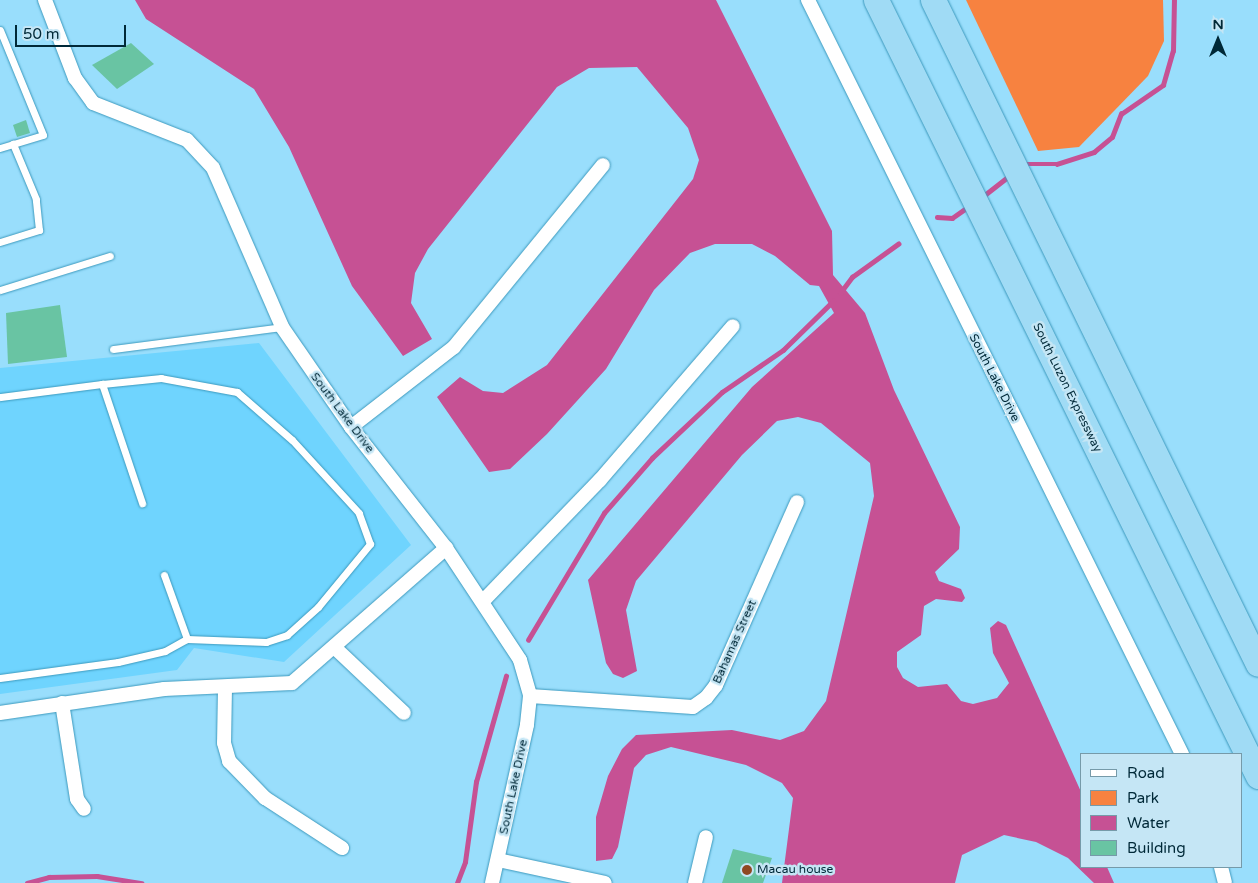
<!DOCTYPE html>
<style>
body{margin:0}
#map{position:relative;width:1258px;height:883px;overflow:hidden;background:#99defc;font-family:"Varela Round",sans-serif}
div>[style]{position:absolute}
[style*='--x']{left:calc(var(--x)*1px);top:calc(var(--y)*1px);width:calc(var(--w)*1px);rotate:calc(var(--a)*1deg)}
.built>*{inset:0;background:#6fd4fe}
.green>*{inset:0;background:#f78240}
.water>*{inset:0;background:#c65194}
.stream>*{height:4.5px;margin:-2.25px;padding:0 2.25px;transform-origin:2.25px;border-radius:2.25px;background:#c65194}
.building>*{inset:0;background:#69c4a3}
.roads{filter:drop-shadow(0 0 1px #3c99bd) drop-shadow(0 0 1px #3c99bd)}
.lane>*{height:7px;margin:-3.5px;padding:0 3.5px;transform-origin:3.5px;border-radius:3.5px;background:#fff}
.street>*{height:14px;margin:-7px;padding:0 7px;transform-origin:7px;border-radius:7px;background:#fff}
.highway>*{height:25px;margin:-12.5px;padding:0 12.5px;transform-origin:12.5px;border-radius:12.5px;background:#a0dbf5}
.dots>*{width:14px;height:14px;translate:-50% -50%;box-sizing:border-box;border:2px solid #c5e6f5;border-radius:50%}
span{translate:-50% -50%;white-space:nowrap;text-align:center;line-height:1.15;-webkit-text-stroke:5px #c5e6f5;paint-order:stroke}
.street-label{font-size:12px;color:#002938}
.poi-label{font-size:12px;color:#002938}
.left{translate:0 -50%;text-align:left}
.legend{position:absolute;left:1080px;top:753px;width:162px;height:115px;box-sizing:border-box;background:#c5e6f5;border:1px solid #769aa9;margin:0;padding:6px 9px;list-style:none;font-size:15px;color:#002938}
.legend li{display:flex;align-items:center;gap:10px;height:25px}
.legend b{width:25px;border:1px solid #769aa9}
.north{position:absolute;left:1193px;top:15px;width:50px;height:50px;-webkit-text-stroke:4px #c5e6f5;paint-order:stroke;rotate:0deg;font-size:14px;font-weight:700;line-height:20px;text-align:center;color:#002938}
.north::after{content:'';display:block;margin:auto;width:18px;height:22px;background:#002938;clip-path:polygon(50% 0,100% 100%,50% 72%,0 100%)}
.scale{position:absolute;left:15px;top:25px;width:111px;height:22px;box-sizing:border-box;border:2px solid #002938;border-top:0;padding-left:6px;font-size:15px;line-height:18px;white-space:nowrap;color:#002938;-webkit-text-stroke:4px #c5e6f5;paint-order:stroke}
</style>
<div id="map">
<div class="built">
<i style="clip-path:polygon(259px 343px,411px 545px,284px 662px,194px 648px,177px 670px,0 694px,0 368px)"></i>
</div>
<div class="green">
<i style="clip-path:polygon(966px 0,1163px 0,1164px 41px,1148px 76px,1079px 147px,1038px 151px)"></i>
</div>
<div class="water">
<i style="clip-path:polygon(135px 0,716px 0,832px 231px,833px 275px,865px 313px,894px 390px,960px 527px,959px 549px,935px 572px,939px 581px,961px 589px,965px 598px,962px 602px,936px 599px,924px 606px,921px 635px,897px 652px,897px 667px,903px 678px,918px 687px,947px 684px,961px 701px,973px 704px,997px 698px,1009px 683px,993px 653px,990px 628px,998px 621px,1006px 625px,1082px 794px,1082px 867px,1107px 867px,1114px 883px,1094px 883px,1068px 858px,1036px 842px,1004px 835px,962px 855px,955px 883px,782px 883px,793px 798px,782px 783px,746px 765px,671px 747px,646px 755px,634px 768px,618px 847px,612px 859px,596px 861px,596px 817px,608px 776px,622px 749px,636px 735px,732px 730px,780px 740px,804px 731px,826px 701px,874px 496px,870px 463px,821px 423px,798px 417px,777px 421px,742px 455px,636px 581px,626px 610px,637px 671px,623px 678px,613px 674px,606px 663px,588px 580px,752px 387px,834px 313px,819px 286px,810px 285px,775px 256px,752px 244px,715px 244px,690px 253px,654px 290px,606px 369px,547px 434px,510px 469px,489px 472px,437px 397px,460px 377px,483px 391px,503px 393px,547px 365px,693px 179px,699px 160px,688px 128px,637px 67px,589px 68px,557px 87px,428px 249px,415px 273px,411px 303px,432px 339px,403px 356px,352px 286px,289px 147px,254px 89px,146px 19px)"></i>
</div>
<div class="stream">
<i style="--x:1022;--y:164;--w:35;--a:0"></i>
<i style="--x:1057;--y:164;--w:39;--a:-18"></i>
<i style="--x:1094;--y:152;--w:23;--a:-40"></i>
<i style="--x:1112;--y:137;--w:25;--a:-69"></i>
<i style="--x:1121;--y:114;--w:51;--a:-34.6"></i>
<i style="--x:1163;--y:85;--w:35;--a:-74"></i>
<i style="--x:1173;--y:51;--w:51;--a:-88.9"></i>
<i style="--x:982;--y:197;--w:34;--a:-38"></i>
<i style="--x:937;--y:217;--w:15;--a:4"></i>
<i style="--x:952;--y:218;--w:21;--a:-35"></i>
<i style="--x:840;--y:293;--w:20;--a:-53"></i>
<i style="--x:852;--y:277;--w:57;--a:-35.7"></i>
<i style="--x:528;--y:640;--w:148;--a:-59.1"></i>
<i style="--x:604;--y:513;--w:73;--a:-48.9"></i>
<i style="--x:652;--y:458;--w:96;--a:-43.3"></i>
<i style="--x:722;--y:392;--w:74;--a:-34.5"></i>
<i style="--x:783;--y:350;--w:70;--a:-44.4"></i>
<i style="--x:27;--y:883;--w:23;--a:-15"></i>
<i style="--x:49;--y:877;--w:48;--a:-1.2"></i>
<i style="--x:97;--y:876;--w:45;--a:9"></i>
<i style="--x:457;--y:883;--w:22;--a:-69"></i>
<i style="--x:465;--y:862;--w:81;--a:-82.2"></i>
<i style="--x:476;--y:782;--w:110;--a:-74.2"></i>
</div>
<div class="building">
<i style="clip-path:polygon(131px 43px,154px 64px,117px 89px,92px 65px)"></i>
<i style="clip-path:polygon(26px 120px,30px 133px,17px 137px,13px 125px)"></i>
<i style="clip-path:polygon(60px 305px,67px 357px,8px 364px,6px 313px)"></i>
<i style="clip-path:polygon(733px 849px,772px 858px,763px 883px,722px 883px)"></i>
</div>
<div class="roads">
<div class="lane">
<i style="--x:0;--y:30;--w:113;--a:67.7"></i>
<i style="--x:43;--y:135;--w:45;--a:163.2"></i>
<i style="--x:0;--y:242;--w:41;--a:-17.1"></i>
<i style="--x:39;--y:230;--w:31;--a:-96"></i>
<i style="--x:36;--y:199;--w:60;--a:-112.7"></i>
<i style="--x:0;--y:290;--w:115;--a:-17.2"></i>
<i style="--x:113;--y:349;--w:170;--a:-7.4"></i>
<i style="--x:0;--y:397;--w:103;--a:-7.3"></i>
<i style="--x:102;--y:384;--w:126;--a:71.4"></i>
<i style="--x:164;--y:575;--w:68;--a:70.2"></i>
<i style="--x:0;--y:678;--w:119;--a:-7.7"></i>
<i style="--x:118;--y:662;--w:48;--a:-13.2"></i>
<i style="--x:165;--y:651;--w:25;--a:-29"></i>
<i style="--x:187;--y:639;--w:79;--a:2.2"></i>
<i style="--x:266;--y:642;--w:22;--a:-18"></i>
<i style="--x:287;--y:635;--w:42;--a:-42.1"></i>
<i style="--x:318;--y:607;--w:82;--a:-50.5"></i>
<i style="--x:370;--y:544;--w:33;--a:-110"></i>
<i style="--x:359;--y:513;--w:99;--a:-132.5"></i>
<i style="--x:292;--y:440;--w:73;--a:-138.9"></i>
<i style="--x:237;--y:392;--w:77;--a:-169.6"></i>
<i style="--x:161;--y:378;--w:59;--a:174.2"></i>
</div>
<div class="street">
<i style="--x:45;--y:0;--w:84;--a:69"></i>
<i style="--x:75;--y:78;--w:31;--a:54"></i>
<i style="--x:93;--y:103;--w:101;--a:21.5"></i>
<i style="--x:187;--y:140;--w:38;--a:47"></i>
<i style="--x:213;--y:168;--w:173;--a:66.5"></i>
<i style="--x:282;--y:327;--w:121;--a:55.4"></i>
<i style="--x:351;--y:427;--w:154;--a:51.9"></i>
<i style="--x:446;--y:548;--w:134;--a:56.5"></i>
<i style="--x:520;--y:660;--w:37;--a:74"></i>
<i style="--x:530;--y:696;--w:29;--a:96"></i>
<i style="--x:527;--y:725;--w:162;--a:102.5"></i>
<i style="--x:808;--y:0;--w:842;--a:63.62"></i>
<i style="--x:351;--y:427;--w:130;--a:-37.8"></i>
<i style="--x:454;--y:347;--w:235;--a:-50.7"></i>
<i style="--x:483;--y:601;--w:168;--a:-46"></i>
<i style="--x:600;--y:480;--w:203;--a:-49.2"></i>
<i style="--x:334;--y:647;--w:96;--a:43.3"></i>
<i style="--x:225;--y:688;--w:55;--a:91"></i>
<i style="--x:224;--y:743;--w:19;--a:74"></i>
<i style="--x:229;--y:761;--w:52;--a:45.8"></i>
<i style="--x:265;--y:798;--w:92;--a:33"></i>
<i style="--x:530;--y:696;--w:163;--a:3.9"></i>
<i style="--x:693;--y:707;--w:16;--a:-35"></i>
<i style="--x:706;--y:698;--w:16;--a:-52"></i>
<i style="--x:716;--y:685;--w:200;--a:-66.1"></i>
<i style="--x:62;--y:703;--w:97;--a:81.1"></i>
<i style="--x:77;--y:799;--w:12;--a:55"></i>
<i style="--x:0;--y:713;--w:166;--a:-8.3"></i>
<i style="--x:164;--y:689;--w:128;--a:-2.7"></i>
<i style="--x:292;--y:683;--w:205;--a:-41.2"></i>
<i style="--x:498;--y:860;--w:109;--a:12.1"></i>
<i style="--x:1221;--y:867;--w:16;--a:76"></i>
<i style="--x:695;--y:883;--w:47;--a:-76.6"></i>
</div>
<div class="highway">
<i style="--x:876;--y:0;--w:865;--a:63.79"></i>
<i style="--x:933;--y:0;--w:739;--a:63.92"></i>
</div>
</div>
<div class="dots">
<i style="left:747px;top:870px;background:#8f4922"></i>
</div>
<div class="street-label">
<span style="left:994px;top:378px;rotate:63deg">South Lake Drive</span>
<span style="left:1067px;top:388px;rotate:64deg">South Luzon Expressway</span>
<span style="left:342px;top:413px;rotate:53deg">South Lake Drive</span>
<span style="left:735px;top:642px;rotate:-66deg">Bahamas Street</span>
<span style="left:514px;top:787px;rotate:-78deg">South Lake Drive</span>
</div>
<div class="poi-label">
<span class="left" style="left:757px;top:870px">Macau house</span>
</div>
<ul class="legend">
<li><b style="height:6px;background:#fff"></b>Road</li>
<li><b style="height:14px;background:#f78240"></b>Park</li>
<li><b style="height:14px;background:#c65194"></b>Water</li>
<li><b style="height:14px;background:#69c4a3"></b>Building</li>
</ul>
<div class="north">N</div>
<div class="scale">50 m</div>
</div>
